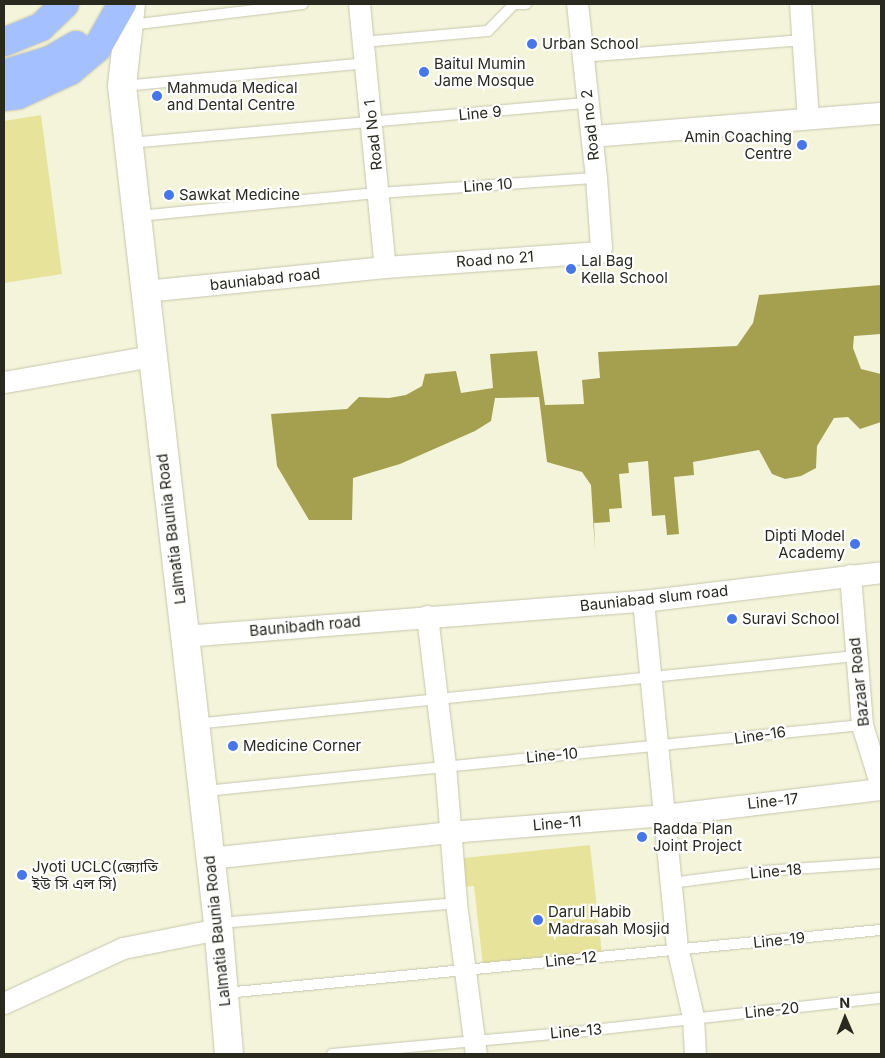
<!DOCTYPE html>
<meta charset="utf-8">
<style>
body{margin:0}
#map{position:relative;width:885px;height:1058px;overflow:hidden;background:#f4f4db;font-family:Inter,"Noto Sans Bengali",sans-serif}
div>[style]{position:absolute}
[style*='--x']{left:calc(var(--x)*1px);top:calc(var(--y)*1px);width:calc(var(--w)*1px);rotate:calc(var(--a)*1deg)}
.green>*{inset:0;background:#e7e39b}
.water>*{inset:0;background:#a5a050}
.roads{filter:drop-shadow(0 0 1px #c7c6ae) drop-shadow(0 0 1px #c7c6ae)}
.lane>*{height:10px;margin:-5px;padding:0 5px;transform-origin:5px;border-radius:5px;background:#fff}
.street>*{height:21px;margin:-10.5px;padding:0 10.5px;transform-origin:10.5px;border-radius:10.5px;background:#fff}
.secondary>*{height:28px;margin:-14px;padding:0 14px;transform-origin:14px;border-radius:14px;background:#fff}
.primary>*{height:28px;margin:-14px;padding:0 14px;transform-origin:14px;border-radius:14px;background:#a5c0fe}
.dots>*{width:14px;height:14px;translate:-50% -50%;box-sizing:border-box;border:2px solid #fff;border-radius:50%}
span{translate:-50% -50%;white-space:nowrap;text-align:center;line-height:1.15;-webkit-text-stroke:4.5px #fff;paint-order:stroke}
.poi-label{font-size:15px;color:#2a2920}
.left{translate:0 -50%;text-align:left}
.right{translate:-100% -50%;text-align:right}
.street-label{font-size:15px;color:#2a2920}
.frame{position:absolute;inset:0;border:5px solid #2a2920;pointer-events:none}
.north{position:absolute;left:820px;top:993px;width:50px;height:50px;-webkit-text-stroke:4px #fff;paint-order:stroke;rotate:359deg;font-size:14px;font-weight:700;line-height:20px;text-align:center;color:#2a2920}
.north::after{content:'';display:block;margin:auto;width:18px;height:22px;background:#2a2920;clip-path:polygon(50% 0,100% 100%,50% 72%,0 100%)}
</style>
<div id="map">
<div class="green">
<i style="clip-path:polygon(41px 115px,62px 274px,4px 283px,4px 121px)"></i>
<i style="clip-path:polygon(590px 845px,602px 954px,483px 966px,474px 886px,457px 887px,454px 859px)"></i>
</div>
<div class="water">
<i style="clip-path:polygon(881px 285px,881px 334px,854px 336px,853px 348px,861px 369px,881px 374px,881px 422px,860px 429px,848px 417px,834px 418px,817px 446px,816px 468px,801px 476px,785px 479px,772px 474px,759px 450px,693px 462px,694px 475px,674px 477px,679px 534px,667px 535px,665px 515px,652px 516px,648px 461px,628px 463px,629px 473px,619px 474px,622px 508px,609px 509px,610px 522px,594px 523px,595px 550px,591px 485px,582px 472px,547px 462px,539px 397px,495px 398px,491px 421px,475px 431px,400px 464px,353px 478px,352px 520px,309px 520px,277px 466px,271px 414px,347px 409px,359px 397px,389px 398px,406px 395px,422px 386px,425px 374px,456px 371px,461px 393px,493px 388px,490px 354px,537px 351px,545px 405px,584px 404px,582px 380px,600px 378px,598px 352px,737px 346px,753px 323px,759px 295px)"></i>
</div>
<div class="roads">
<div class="lane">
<i style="--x:130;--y:25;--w:174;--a:-6.9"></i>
<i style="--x:363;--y:42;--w:125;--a:-5"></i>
<i style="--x:488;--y:31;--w:37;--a:-46"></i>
<i style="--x:514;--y:4;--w:12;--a:0"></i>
<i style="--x:583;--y:57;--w:220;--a:-4.4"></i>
<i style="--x:123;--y:86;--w:243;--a:-5.4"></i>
<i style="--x:128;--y:143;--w:462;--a:-5"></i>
<i style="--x:138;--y:216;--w:242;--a:-5.5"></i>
<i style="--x:379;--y:193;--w:218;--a:-4"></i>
<i style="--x:195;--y:724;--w:664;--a:-5.87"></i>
<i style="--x:205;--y:791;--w:660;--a:-5.74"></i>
<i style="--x:671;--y:883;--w:94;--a:-7.4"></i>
<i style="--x:764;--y:871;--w:117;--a:-3.9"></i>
<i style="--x:219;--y:923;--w:238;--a:-4.8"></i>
<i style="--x:225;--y:993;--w:659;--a:-5.49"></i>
<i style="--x:332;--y:1054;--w:263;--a:-5.2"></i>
<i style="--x:594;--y:1030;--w:289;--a:-6.4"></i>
</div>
<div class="street">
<i style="--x:359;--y:4;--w:264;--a:84.4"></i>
<i style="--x:800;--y:4;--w:113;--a:86"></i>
<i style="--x:592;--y:136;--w:290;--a:-4.6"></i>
<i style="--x:145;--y:291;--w:241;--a:-5.7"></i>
<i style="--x:385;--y:267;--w:215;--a:-4"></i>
<i style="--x:599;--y:252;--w:5;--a:-68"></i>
<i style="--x:601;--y:247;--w:69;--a:-94.1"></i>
<i style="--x:596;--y:178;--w:175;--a:-96.2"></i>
<i style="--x:4;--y:382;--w:149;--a:-10"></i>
<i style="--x:850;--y:575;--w:150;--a:85.4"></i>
<i style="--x:862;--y:725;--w:64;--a:72.7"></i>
<i style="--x:643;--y:601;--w:348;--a:84.4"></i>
<i style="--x:677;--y:947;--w:72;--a:77.1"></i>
<i style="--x:693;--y:1017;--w:37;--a:87"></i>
<i style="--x:427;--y:616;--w:150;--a:83.1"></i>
<i style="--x:445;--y:765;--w:138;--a:85.4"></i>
<i style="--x:456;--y:903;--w:152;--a:82.5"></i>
<i style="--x:184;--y:636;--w:460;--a:-4.4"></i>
<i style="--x:643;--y:601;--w:240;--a:-6.9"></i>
<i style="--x:210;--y:858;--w:240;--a:-6.2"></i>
<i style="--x:449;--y:832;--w:217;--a:-4.5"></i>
<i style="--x:665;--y:815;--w:218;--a:-6.9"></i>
<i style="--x:4;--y:1003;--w:131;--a:-24.8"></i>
<i style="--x:123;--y:948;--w:97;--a:-11.3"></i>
</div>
<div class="secondary">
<i style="--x:131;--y:4;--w:82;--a:96.3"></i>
<i style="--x:122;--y:86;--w:842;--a:83.46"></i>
<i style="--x:218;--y:923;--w:131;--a:85.2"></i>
</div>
<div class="primary">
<i style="--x:4;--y:42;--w:40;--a:-22"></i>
<i style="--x:41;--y:27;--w:33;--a:-44"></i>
<i style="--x:4;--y:74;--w:48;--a:-16.9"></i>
<i style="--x:50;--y:60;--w:30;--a:-30"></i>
<i style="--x:4;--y:97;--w:14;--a:-8"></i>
<i style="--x:18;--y:95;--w:57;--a:-24.8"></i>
<i style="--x:70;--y:71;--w:35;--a:-40"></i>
<i style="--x:97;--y:48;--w:51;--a:-60.4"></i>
</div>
</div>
<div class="dots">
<i style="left:532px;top:44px;background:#4776e8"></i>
<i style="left:424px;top:72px;background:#4776e8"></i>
<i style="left:157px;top:96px;background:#4776e8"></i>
<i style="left:802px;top:145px;background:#4776e8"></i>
<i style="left:169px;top:195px;background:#4776e8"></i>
<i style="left:571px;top:269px;background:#4776e8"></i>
<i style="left:855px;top:544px;background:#4776e8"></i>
<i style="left:732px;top:619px;background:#4776e8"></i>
<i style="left:233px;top:746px;background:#4776e8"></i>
<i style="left:642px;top:837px;background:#4776e8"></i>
<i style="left:22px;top:875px;background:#4776e8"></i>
<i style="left:538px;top:920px;background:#4776e8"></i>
</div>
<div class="poi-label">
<span class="left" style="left:542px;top:44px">Urban School</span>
<span class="left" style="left:434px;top:72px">Baitul Mumin<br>Jame Mosque</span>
<span class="left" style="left:167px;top:96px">Mahmuda Medical<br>and Dental Centre</span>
<span class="right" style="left:792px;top:145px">Amin Coaching<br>Centre</span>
<span class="left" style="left:179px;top:195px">Sawkat Medicine</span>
<span class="left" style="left:581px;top:269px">Lal Bag<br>Kella School</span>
<span class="right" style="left:845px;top:544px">Dipti Model<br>Academy</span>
<span class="left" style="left:742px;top:619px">Suravi School</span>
<span class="left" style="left:243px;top:746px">Medicine Corner</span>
<span class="left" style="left:653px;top:837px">Radda Plan<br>Joint Project</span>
<span class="left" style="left:32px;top:875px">Jyoti UCLC(জ্যোতি<br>ইউ সি এল সি)</span>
<span class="left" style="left:548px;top:920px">Darul Habib<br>Madrasah Mosjid</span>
</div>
<div class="street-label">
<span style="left:480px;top:113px;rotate:-5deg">Line 9</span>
<span style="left:590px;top:125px;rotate:-96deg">Road no 2</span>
<span style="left:373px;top:135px;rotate:-96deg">Road No 1</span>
<span style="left:488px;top:185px;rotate:-4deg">Line 10</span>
<span style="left:495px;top:259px;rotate:-4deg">Road no 21</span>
<span style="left:265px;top:279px;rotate:-6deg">bauniabad road</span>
<span style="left:171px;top:529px;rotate:-97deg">Lalmatia Baunia Road</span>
<span style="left:654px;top:598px;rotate:-6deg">Bauniabad slum road</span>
<span style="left:305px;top:626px;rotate:-5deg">Baunibadh road</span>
<span style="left:859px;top:682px;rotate:-96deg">Bazaar Road</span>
<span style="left:760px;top:735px;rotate:-8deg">Line-16</span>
<span style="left:552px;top:755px;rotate:-5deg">Line-10</span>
<span style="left:773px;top:801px;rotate:-6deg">Line-17</span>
<span style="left:557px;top:823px;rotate:-5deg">Line-11</span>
<span style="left:776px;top:871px;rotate:-5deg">Line-18</span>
<span style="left:217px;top:931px;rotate:-96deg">Lalmatia Baunia Road</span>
<span style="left:779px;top:940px;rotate:-6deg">Line-19</span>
<span style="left:571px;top:959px;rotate:-6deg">Line-12</span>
<span style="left:772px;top:1010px;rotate:-6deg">Line-20</span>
<span style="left:576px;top:1031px;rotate:-5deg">Line-13</span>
</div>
<div class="frame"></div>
<div class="north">N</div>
</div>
